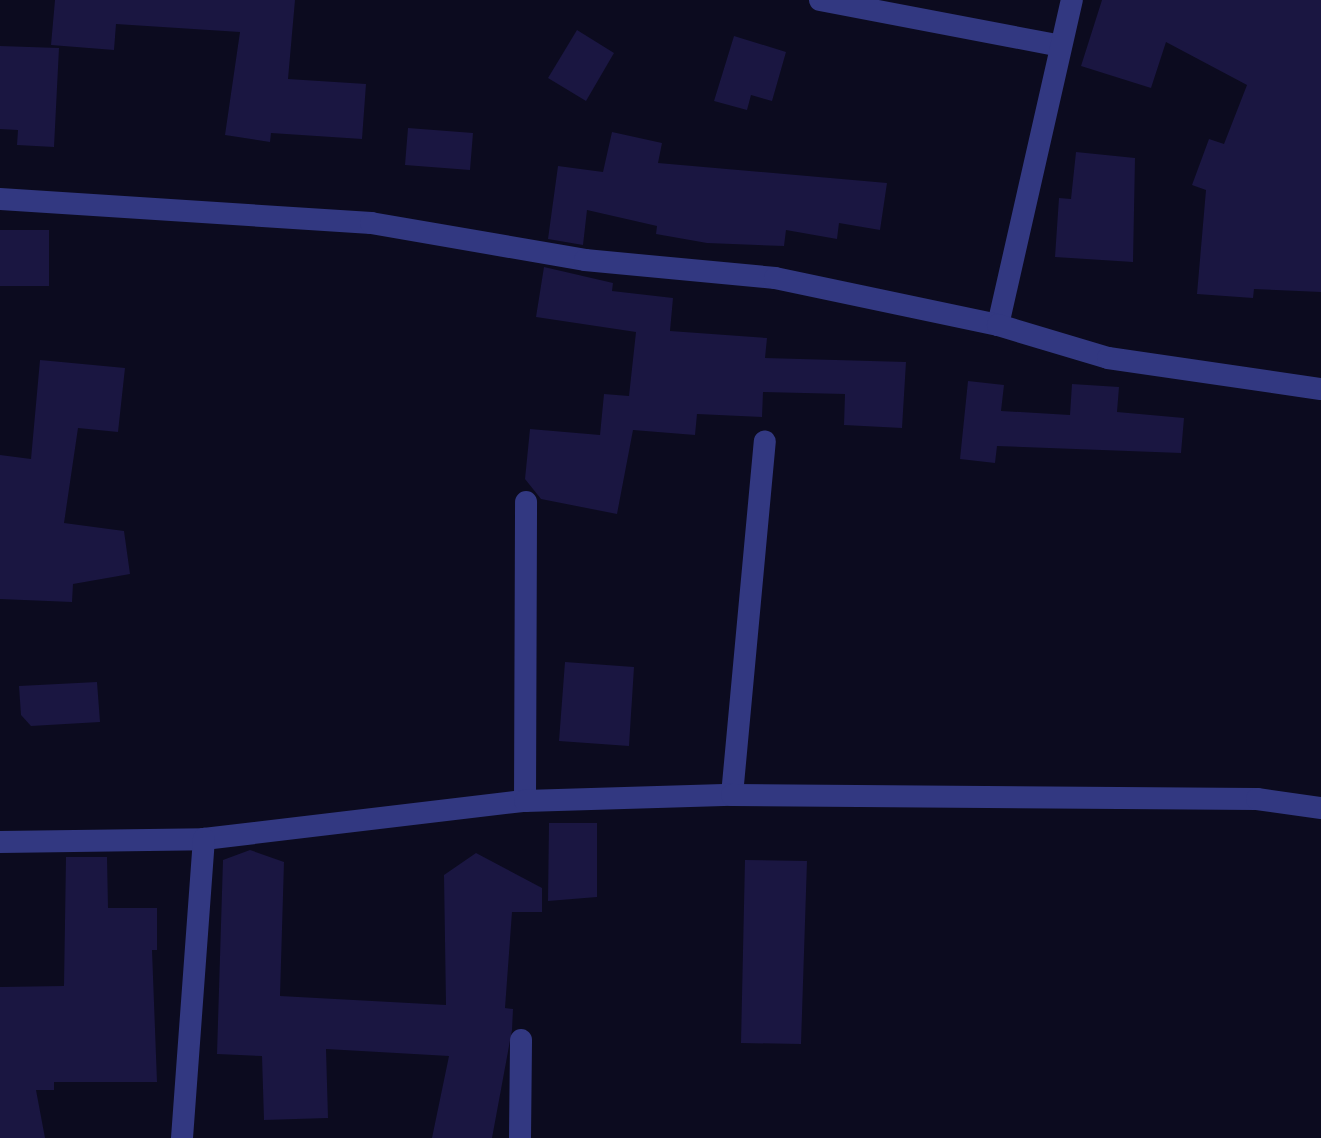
<!DOCTYPE html>
<style>
body{margin:0}
#map{position:relative;width:1321px;height:1138px;overflow:hidden;background:#0c0b1f;font-family:Commissioner,sans-serif}
div>[style]{position:absolute}
[style*='--x']{left:calc(var(--x)*1px);top:calc(var(--y)*1px);width:calc(var(--w)*1px);rotate:calc(var(--a)*1deg)}
.building>*{inset:0;background:#1a1641}
.minor>*{height:22px;margin:-11px;padding:0 11px;transform-origin:11px;border-radius:11px;background:#323881}
.tertiary>*{height:22px;margin:-11px;padding:0 11px;transform-origin:11px;border-radius:11px;background:#323881}
span{translate:-50% -50%;white-space:nowrap;text-align:center;line-height:1.15;-webkit-text-stroke:6px #0c0b1f;paint-order:stroke}
</style>
<div id="map">
<div class="building">
<i style="clip-path:polygon(55px 0,295px 0,288px 79px,366px 84px,362px 139px,271px 133px,270px 142px,225px 135px,240px 32px,116px 24px,114px 50px,51px 45px)"></i>
<i style="clip-path:polygon(1102px 0,1321px 0,1321px 292px,1254px 289px,1253px 298px,1197px 294px,1206px 190px,1192px 185px,1209px 139px,1224px 144px,1247px 85px,1166px 42px,1151px 88px,1081px 66px)"></i>
<i style="clip-path:polygon(577px 30px,614px 53px,586px 101px,548px 78px)"></i>
<i style="clip-path:polygon(734px 36px,786px 52px,772px 101px,751px 95px,747px 110px,714px 101px)"></i>
<i style="clip-path:polygon(0 46px,59px 48px,54px 147px,17px 145px,18px 130px,0 129px)"></i>
<i style="clip-path:polygon(408px 128px,473px 133px,470px 170px,405px 165px)"></i>
<i style="clip-path:polygon(612px 132px,662px 143px,658px 163px,887px 183px,880px 230px,839px 223px,837px 239px,786px 230px,784px 246px,707px 243px,656px 234px,657px 226px,587px 210px,583px 245px,548px 239px,558px 166px,603px 172px)"></i>
<i style="clip-path:polygon(1076px 152px,1135px 158px,1133px 262px,1055px 257px,1059px 198px,1071px 199px)"></i>
<i style="clip-path:polygon(0 230px,49px 230px,49px 286px,0 286px)"></i>
<i style="clip-path:polygon(544px 267px,613px 283px,612px 291px,673px 298px,670px 331px,767px 338px,765px 358px,906px 362px,902px 428px,844px 425px,845px 394px,763px 392px,762px 417px,697px 414px,695px 435px,633px 430px,617px 514px,541px 499px,525px 479px,530px 429px,600px 435px,604px 394px,629px 396px,636px 332px,536px 317px)"></i>
<i style="clip-path:polygon(40px 360px,125px 368px,118px 432px,78px 428px,64px 523px,124px 531px,130px 574px,73px 584px,72px 602px,0 599px,0 455px,31px 459px)"></i>
<i style="clip-path:polygon(968px 381px,1004px 385px,1001px 411px,1070px 415px,1072px 384px,1119px 387px,1117px 412px,1184px 418px,1181px 453px,997px 446px,995px 463px,960px 459px)"></i>
<i style="clip-path:polygon(565px 662px,634px 667px,629px 746px,559px 741px)"></i>
<i style="clip-path:polygon(97px 682px,100px 722px,31px 726px,21px 715px,19px 686px)"></i>
<i style="clip-path:polygon(549px 823px,597px 823px,597px 897px,548px 901px)"></i>
<i style="clip-path:polygon(250px 850px,284px 862px,280px 996px,446px 1005px,444px 875px,476px 853px,542px 888px,542px 912px,512px 912px,505px 1008px,513px 1009px,512px 1030px,492px 1138px,432px 1138px,449px 1056px,326px 1049px,328px 1118px,264px 1120px,262px 1056px,217px 1054px,223px 860px)"></i>
<i style="clip-path:polygon(66px 857px,107px 857px,108px 908px,157px 908px,157px 950px,152px 950px,157px 1082px,54px 1082px,54px 1090px,36px 1090px,45px 1138px,0 1138px,0 987px,64px 986px)"></i>
<i style="clip-path:polygon(745px 860px,807px 861px,801px 1044px,741px 1043px)"></i>
</div>
<div class="minor">
<i style="--x:820;--y:0;--w:245;--a:10.8"></i>
<i style="--x:998;--y:325;--w:333;--a:-77.2"></i>
<i style="--x:732;--y:795;--w:355;--a:-84.7"></i>
<i style="--x:525;--y:801;--w:299;--a:-89.8"></i>
<i style="--x:0;--y:842;--w:204;--a:-0.8"></i>
<i style="--x:204;--y:839;--w:323;--a:-6.8"></i>
<i style="--x:525;--y:801;--w:207;--a:-1.7"></i>
<i style="--x:732;--y:795;--w:525;--a:0.44"></i>
<i style="--x:1257;--y:799;--w:65;--a:8"></i>
<i style="--x:182;--y:1138;--w:300;--a:-85.8"></i>
<i style="--x:520;--y:1138;--w:98;--a:-89.4"></i>
</div>
<div class="tertiary">
<i style="--x:0;--y:199;--w:372;--a:3.7"></i>
<i style="--x:371;--y:223;--w:217;--a:9.8"></i>
<i style="--x:585;--y:260;--w:191;--a:5.4"></i>
<i style="--x:775;--y:278;--w:228;--a:11.9"></i>
<i style="--x:998;--y:325;--w:115;--a:16.7"></i>
<i style="--x:1108;--y:358;--w:215;--a:8.3"></i>
</div>
</div>
